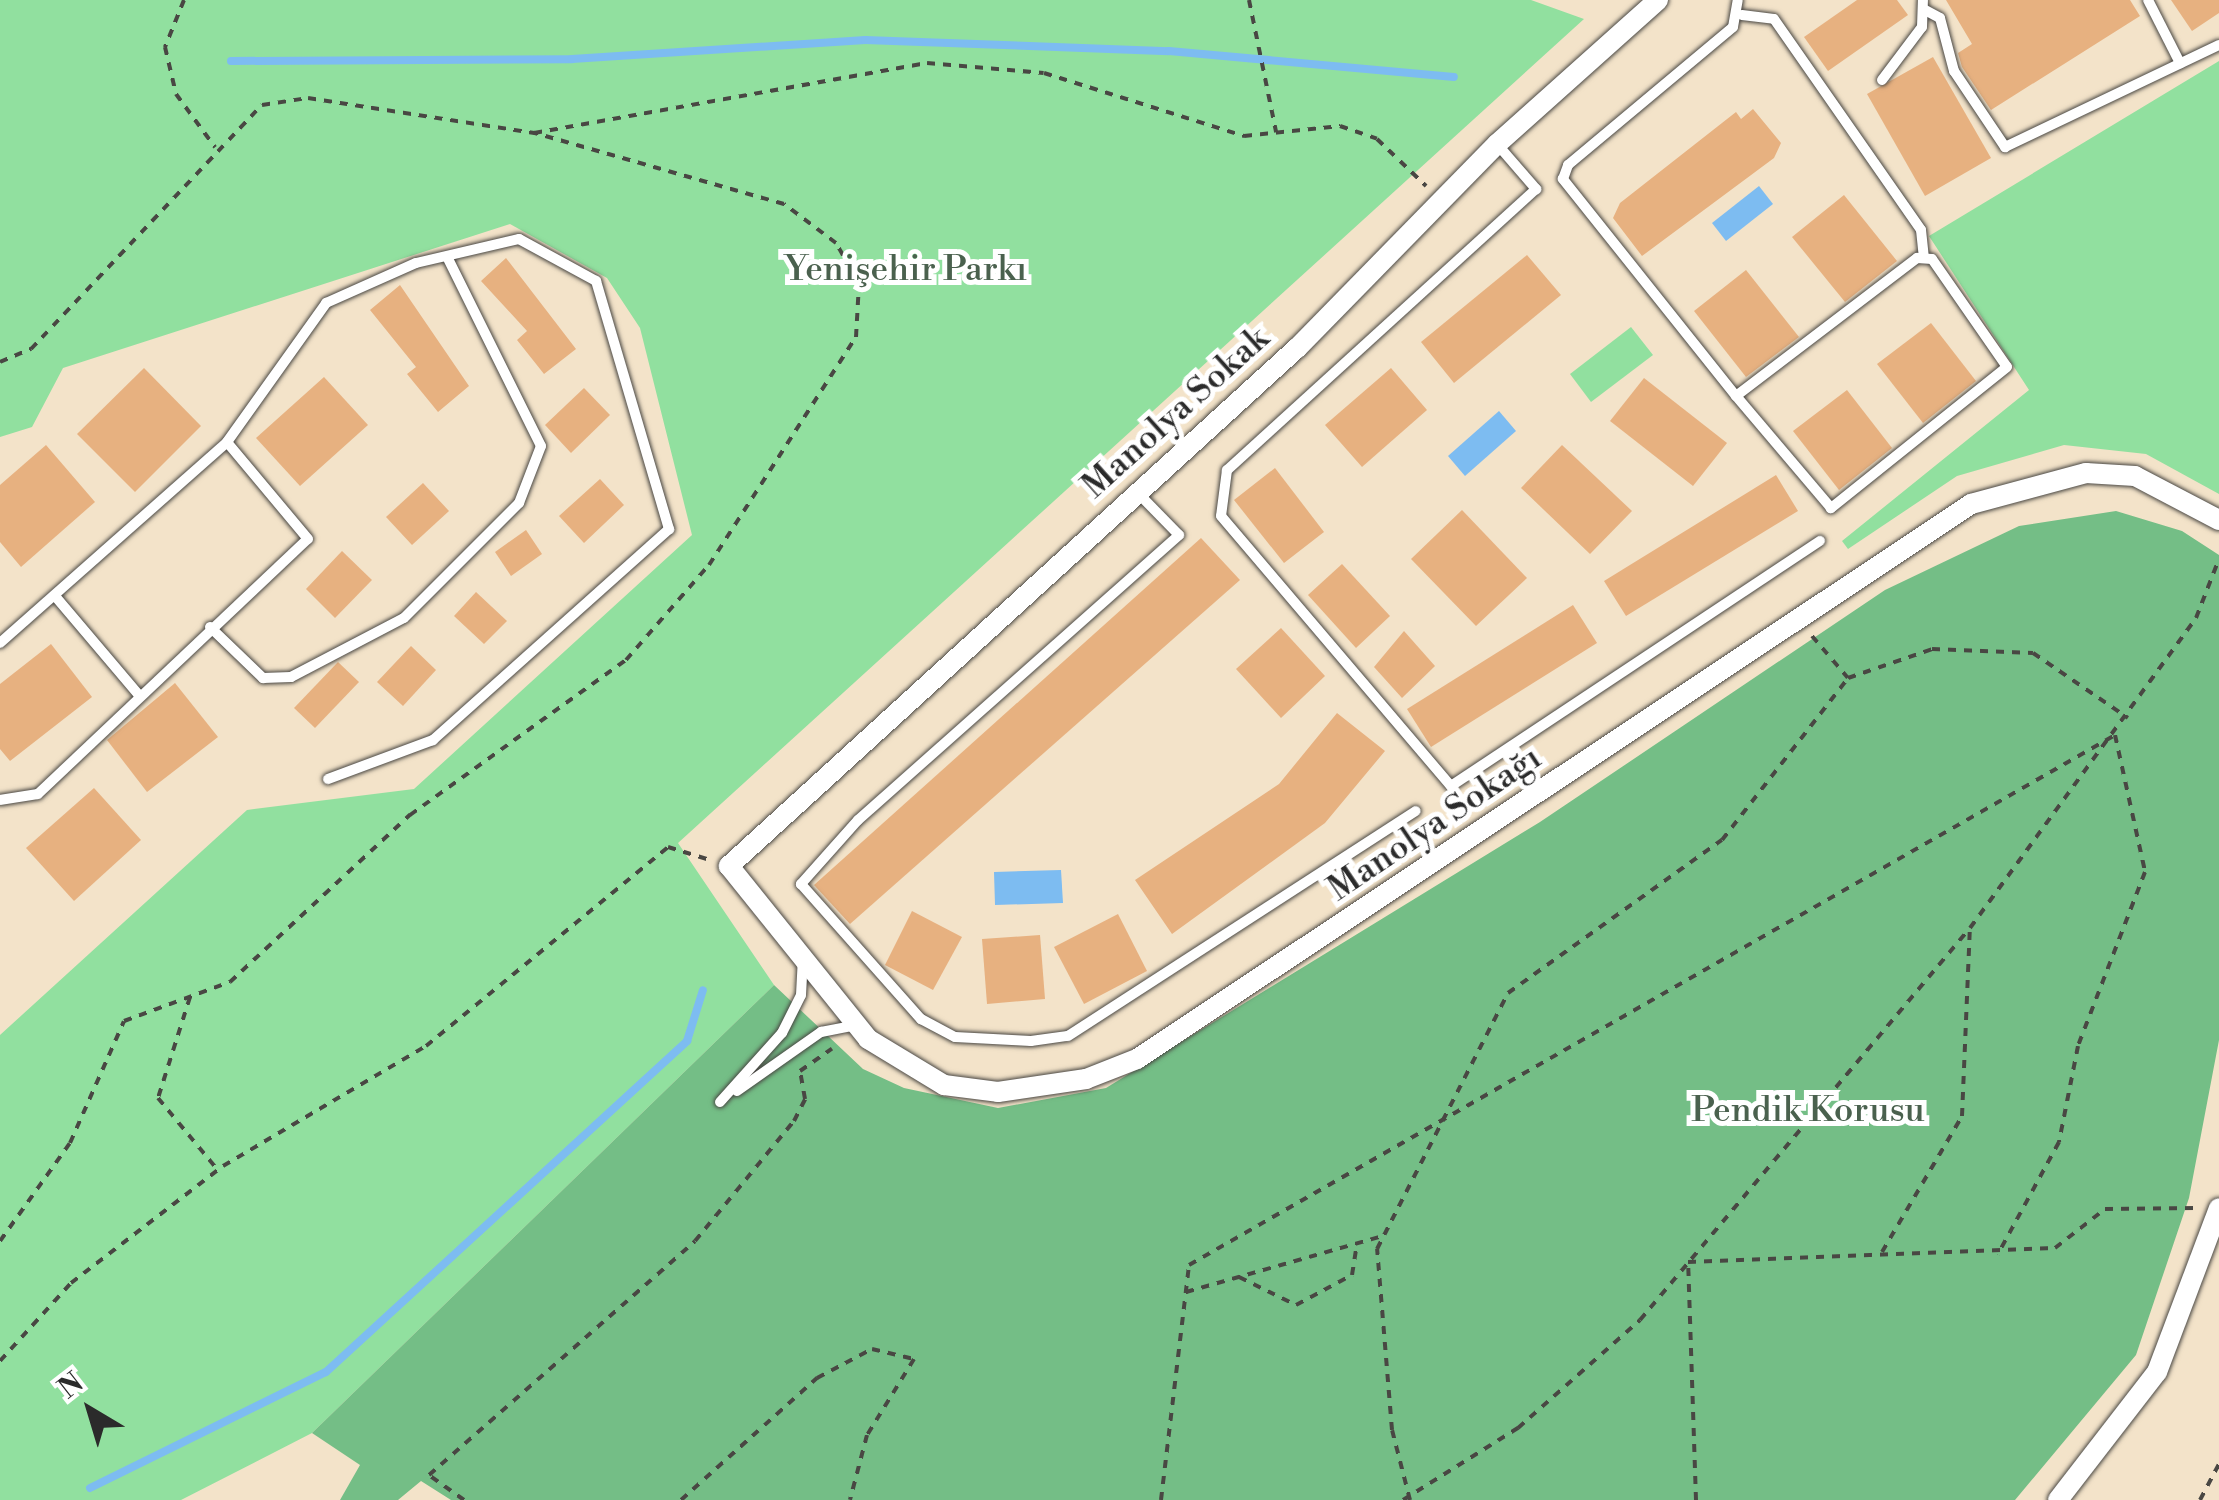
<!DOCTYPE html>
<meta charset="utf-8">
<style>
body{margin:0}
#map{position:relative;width:2219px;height:1500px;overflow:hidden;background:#f3e3c9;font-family:"Libre Bodoni",serif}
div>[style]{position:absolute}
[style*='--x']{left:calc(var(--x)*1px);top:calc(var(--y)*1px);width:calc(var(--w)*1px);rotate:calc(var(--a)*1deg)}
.green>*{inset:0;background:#91e09f}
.forest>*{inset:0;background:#74be86}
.water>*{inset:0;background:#7dbcf1}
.stream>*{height:8px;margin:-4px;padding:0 4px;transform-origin:4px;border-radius:4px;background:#7dbcf1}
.building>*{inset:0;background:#e7b180}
.path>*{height:4px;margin-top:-2px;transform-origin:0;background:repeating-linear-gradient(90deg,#494743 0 8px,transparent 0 16px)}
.roads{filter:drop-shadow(0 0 2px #494743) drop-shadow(0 0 2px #494743)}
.lane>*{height:10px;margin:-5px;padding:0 5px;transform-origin:5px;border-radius:5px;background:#fff}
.street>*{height:20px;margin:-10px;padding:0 10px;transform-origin:10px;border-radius:10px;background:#fff}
span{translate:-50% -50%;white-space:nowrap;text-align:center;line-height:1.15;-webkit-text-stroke:10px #fff;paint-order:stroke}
.park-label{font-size:35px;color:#4a614e}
.street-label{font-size:35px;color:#2b2b2b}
.north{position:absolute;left:40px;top:1360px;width:100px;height:100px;-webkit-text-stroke:8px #fff;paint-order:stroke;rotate:322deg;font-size:28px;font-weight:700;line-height:40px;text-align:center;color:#2b2b2b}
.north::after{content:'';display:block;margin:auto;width:35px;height:45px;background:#2b2b2b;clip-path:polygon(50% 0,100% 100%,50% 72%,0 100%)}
</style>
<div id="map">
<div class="green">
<i style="clip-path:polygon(0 0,1531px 0,1584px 19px,678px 843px,774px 985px,312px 1433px,181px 1500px,0 1500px,0 1035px,247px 810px,414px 789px,692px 535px,640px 328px,607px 278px,510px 224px,63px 368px,32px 427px,0 437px)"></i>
<i style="clip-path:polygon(2219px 61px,2219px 494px,2146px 454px,2064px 445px,1957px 476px,1848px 549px,1842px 541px,2029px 390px,1929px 236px)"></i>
<i style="clip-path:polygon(1631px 327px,1653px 355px,1591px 402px,1570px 374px)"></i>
</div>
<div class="forest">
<i style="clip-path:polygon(2116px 511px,2182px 531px,2219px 555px,2219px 1040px,2189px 1198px,2136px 1355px,2015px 1500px,451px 1500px,421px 1481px,398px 1500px,340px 1500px,360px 1465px,312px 1433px,774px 985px,863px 1069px,904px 1088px,998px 1108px,1106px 1088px,1540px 822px,1885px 590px,2019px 526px)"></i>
</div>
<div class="water">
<i style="clip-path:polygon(1759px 186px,1773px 204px,1726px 241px,1712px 223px)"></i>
<i style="clip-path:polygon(1499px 411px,1516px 431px,1465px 476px,1448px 456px)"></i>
<i style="clip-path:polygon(1061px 870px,1063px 903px,995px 905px,994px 872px)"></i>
</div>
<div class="stream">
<i style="--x:231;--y:61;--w:341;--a:-0.3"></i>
<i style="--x:572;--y:59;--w:294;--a:-3.7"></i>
<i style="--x:865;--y:40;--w:304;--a:2.1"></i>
<i style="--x:1169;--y:51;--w:286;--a:5.2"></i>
<i style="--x:90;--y:1488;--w:263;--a:-26.2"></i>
<i style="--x:326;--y:1372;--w:490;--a:-42.5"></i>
<i style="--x:687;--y:1041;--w:53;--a:-72.6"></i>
</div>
<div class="building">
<i style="clip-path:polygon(1857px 0,1897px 0,1908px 15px,1828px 71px,1804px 37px)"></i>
<i style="clip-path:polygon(1946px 0,2130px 0,2140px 16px,1991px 110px,1962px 67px,1958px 53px,1972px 44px)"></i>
<i style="clip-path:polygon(2171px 0,2219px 0,2219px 13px,2192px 31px)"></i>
<i style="clip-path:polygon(1933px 57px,1991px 158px,1925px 196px,1867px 94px)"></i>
<i style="clip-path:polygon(1753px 109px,1781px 143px,1774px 158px,1642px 256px,1613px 218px,1620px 203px,1736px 112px,1741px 119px)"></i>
<i style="clip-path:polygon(1844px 195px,1897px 261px,1845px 302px,1792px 237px)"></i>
<i style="clip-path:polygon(1527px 255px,1561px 295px,1454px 383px,1421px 342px)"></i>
<i style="clip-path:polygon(506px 258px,576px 349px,544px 374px,517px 340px,527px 331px,481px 281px)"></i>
<i style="clip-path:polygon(1746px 270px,1799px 337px,1746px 377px,1694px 311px)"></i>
<i style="clip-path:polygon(400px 285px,469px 386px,438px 412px,407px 374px,416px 367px,370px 310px)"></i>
<i style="clip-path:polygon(1931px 323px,1976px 381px,1923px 423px,1877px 364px)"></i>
<i style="clip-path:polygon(144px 368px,201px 426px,135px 492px,77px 434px)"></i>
<i style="clip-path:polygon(1391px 368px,1427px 410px,1362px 467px,1325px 425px)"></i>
<i style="clip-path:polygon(324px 377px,368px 425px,300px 486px,256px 438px)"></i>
<i style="clip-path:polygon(1644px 378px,1727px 443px,1693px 486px,1610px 421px)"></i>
<i style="clip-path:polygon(584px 388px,610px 415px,571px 453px,545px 425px)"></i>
<i style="clip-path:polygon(1847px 390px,1892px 448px,1839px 490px,1793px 431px)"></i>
<i style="clip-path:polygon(46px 445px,95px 502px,21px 567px,0 542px,0 485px)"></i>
<i style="clip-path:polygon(1562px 445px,1632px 511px,1590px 554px,1521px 488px)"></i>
<i style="clip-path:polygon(1275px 468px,1324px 532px,1284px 563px,1234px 500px)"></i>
<i style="clip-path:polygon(1776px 475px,1798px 511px,1626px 616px,1604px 581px)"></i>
<i style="clip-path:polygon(600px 479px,624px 505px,584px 543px,559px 516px)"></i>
<i style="clip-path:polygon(423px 483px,449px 511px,412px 545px,386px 517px)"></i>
<i style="clip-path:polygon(1462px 510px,1527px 578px,1476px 626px,1411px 559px)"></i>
<i style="clip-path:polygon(526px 530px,542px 554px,511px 576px,495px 552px)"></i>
<i style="clip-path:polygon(1201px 538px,1240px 580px,850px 924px,814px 885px)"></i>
<i style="clip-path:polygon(342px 551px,372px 580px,335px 618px,306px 589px)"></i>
<i style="clip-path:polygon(1342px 564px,1390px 616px,1356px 648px,1308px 595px)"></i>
<i style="clip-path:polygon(476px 592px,507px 621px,484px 644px,454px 616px)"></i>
<i style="clip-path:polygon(1573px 605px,1597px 643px,1431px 747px,1407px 709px)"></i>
<i style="clip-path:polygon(1281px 628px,1325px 676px,1281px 718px,1236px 669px)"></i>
<i style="clip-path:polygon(1404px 631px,1435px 666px,1402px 698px,1374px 667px)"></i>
<i style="clip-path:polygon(51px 644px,92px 697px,10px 761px,0 749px,0 684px)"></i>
<i style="clip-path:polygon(411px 646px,436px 670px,403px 706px,377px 682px)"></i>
<i style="clip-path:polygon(338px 662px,359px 682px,315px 728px,294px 708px)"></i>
<i style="clip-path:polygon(175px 683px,218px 737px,147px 792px,107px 740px)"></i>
<i style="clip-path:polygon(1337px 713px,1385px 751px,1325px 823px,1172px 934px,1135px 880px,1279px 784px)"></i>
<i style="clip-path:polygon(94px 788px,141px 840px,74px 901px,26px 848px)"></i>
<i style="clip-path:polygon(912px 911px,962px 937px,933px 990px,885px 965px)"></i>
<i style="clip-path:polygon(1118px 914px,1147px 971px,1084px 1004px,1054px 947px)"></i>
<i style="clip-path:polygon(1040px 935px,1045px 999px,987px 1004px,982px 939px)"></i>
</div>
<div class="path">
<i style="--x:184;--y:0;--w:51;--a:112"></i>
<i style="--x:165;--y:47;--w:48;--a:76.8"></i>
<i style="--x:176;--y:94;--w:66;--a:53.7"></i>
<i style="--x:1249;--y:0;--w:135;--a:78.4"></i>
<i style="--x:0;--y:362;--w:34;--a:-23"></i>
<i style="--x:31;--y:349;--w:336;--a:-46.6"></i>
<i style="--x:262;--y:105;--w:47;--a:-8.7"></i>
<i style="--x:308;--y:98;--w:229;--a:8.8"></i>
<i style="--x:534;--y:133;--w:399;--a:-10.1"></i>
<i style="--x:927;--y:63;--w:117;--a:4.9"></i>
<i style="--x:1044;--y:73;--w:210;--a:17.5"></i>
<i style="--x:1244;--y:136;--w:97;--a:-5.9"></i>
<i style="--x:1340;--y:126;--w:39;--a:19"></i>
<i style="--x:1377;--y:139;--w:68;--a:43.8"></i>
<i style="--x:1812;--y:636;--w:55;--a:49.4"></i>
<i style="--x:190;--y:997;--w:106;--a:107.6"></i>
<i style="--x:158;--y:1098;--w:92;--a:50.3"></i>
<i style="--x:0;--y:1241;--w:120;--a:-54.5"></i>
<i style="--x:70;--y:1143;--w:133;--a:-66.1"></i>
<i style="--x:124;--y:1021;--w:113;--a:-20.2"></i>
<i style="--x:230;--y:982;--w:246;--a:-42.9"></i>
<i style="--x:410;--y:815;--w:266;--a:-35.7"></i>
<i style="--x:626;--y:660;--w:126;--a:-48.9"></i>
<i style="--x:709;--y:565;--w:271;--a:-57.2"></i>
<i style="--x:856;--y:337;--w:54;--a:-86.8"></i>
<i style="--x:859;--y:283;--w:46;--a:-119.9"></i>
<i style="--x:836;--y:243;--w:65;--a:-143.1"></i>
<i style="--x:784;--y:204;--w:260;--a:-164.1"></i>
<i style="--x:1882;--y:1252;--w:158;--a:-59.5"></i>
<i style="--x:1962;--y:1116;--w:187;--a:-87.6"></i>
<i style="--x:1239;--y:1277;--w:64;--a:26.2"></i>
<i style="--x:1296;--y:1305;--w:64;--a:-28.2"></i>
<i style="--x:1352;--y:1275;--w:32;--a:-81"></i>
<i style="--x:1186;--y:1292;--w:205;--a:-15.9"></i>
<i style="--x:0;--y:1361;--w:105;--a:-47.7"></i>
<i style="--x:71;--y:1283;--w:192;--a:-37.6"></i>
<i style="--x:223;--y:1166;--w:236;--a:-30.6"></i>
<i style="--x:426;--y:1046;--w:313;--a:-39.4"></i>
<i style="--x:668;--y:847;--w:44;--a:17.2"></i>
<i style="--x:464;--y:1500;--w:43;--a:-144.5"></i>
<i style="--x:429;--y:1475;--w:354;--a:-41.3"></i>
<i style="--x:695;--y:1241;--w:156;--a:-50.5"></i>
<i style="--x:794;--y:1121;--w:25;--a:-63"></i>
<i style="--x:805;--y:1099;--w:28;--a:-100"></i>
<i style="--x:800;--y:1071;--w:39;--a:-35"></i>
<i style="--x:681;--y:1500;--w:183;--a:-41.9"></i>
<i style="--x:817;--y:1378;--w:62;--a:-27.8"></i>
<i style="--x:872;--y:1349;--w:43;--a:13.4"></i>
<i style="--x:914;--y:1359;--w:89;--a:121.7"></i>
<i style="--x:867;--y:1435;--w:67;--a:104.7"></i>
<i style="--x:1161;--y:1500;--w:237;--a:-83.2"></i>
<i style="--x:1189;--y:1265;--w:1067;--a:-29.78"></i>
<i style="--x:2115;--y:735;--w:140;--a:77.6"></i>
<i style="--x:2145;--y:872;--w:186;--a:111.1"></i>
<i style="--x:2078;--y:1046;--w:98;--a:101.2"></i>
<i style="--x:2059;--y:1142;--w:128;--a:118.6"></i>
<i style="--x:1403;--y:1500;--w:136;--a:-32.1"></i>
<i style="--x:1518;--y:1428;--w:163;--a:-41.5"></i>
<i style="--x:1640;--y:1320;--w:512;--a:-49.91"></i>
<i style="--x:1970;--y:928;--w:384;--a:-53.9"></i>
<i style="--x:2196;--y:618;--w:63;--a:-68.7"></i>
<i style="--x:1410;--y:1500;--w:72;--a:-104.4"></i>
<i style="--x:1392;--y:1430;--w:182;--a:-94.7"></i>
<i style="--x:1377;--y:1249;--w:288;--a:-62.9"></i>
<i style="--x:1508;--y:993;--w:263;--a:-35.6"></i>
<i style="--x:1722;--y:840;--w:205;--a:-52.1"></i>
<i style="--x:1848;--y:678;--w:89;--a:-19"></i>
<i style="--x:1932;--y:649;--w:101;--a:2.3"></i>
<i style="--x:2033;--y:653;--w:115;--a:34.4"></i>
<i style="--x:1696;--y:1500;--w:238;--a:-91.9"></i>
<i style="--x:1688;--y:1262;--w:367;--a:-2.2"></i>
<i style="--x:2055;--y:1248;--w:63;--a:-38"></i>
<i style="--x:2105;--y:1209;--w:91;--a:-0.6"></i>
<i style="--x:2200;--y:1500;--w:41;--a:-62.2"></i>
</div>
<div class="roads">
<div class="lane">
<i style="--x:2148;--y:0;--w:71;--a:63.1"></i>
<i style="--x:1925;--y:10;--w:17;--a:28"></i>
<i style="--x:1940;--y:18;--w:55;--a:75.2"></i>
<i style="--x:1954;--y:71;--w:92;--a:56.1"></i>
<i style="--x:2005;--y:147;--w:237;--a:-25.5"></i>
<i style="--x:1742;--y:15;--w:32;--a:7"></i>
<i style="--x:1774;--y:19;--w:257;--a:55.1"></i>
<i style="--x:1921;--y:230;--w:28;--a:84"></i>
<i style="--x:1882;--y:80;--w:66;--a:-53"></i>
<i style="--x:1922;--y:27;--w:27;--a:-88"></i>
<i style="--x:1497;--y:144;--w:60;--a:49.1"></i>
<i style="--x:1536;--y:189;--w:418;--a:137.7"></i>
<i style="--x:1227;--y:470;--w:46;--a:97.4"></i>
<i style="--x:1221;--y:516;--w:355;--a:49.6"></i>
<i style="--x:1451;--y:786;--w:443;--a:-33.6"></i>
<i style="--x:1736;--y:396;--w:228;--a:-37.3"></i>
<i style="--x:1917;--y:258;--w:15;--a:4"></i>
<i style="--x:1932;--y:259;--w:131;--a:55.2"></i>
<i style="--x:2007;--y:367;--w:226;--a:141.3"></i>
<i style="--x:1831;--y:508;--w:147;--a:-130.3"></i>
<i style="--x:1736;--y:396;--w:278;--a:-128.6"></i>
<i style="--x:1563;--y:179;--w:15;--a:-70"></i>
<i style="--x:1568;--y:165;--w:215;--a:-39.9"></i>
<i style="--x:1733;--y:27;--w:27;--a:-80"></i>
<i style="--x:1137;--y:492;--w:60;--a:45.7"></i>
<i style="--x:1179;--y:535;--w:429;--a:138.4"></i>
<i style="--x:858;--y:820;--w:86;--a:131.7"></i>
<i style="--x:801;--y:884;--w:181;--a:48.4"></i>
<i style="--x:921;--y:1019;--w:38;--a:28"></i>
<i style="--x:955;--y:1037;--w:76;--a:3"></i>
<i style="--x:1031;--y:1041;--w:37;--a:-8"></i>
<i style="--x:1068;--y:1036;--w:414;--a:-32.9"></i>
<i style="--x:55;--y:596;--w:130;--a:49.7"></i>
<i style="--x:210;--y:627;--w:74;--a:43.9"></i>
<i style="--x:263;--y:678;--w:28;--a:-2"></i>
<i style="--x:291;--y:677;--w:127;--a:-27.6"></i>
<i style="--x:404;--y:618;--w:163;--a:-45"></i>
<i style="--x:519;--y:503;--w:61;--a:-68.9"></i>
<i style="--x:541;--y:446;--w:209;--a:-116.4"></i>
<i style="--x:0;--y:643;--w:303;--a:-41.5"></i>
<i style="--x:0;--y:800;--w:38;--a:-9"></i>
<i style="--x:38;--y:794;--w:371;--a:-43.4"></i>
<i style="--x:308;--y:539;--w:126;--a:-129.9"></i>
<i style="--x:227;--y:442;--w:171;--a:-54.5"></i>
<i style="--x:326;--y:303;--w:98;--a:-24"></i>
<i style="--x:416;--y:263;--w:106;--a:-13.1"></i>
<i style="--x:519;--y:239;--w:88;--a:28.6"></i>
<i style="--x:596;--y:281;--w:259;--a:73.6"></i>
<i style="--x:669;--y:529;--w:317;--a:138.2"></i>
<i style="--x:433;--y:740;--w:112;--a:159.6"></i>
<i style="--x:737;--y:1091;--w:103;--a:-35.1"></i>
<i style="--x:821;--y:1032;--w:36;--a:-11"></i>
<i style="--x:720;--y:1102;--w:93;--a:-48.1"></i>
<i style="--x:782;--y:1033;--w:42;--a:-63.4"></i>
<i style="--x:801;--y:995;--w:34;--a:-87"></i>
</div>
<div class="street">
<i style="--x:1658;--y:0;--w:216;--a:138.2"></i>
<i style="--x:1497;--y:144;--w:286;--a:134.4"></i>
<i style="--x:1297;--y:348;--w:769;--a:137.64"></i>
<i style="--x:729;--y:866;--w:222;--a:51.2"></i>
<i style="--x:868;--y:1039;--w:89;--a:31.2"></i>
<i style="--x:944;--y:1085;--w:54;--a:7.4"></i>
<i style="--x:998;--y:1092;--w:89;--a:-8.4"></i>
<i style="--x:1086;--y:1079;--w:55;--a:-21.4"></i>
<i style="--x:1137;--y:1059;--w:1002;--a:-33.64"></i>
<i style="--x:1971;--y:504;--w:119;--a:-15.1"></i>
<i style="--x:2086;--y:473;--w:49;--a:3.5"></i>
<i style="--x:2135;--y:476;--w:95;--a:27.6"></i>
<i style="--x:2058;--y:1500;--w:162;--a:-52.3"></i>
<i style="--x:2157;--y:1372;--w:175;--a:-69.3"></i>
</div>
</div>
<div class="park-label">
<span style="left:906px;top:270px">Yenişehir Parkı</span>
<span style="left:1808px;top:1111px">Pendik Korusu</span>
</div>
<div class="street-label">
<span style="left:1176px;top:413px;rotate:-42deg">Manolya Sokak</span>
<span style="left:1435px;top:824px;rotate:-34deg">Manolya Sokağı</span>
</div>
<div class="north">N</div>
</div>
